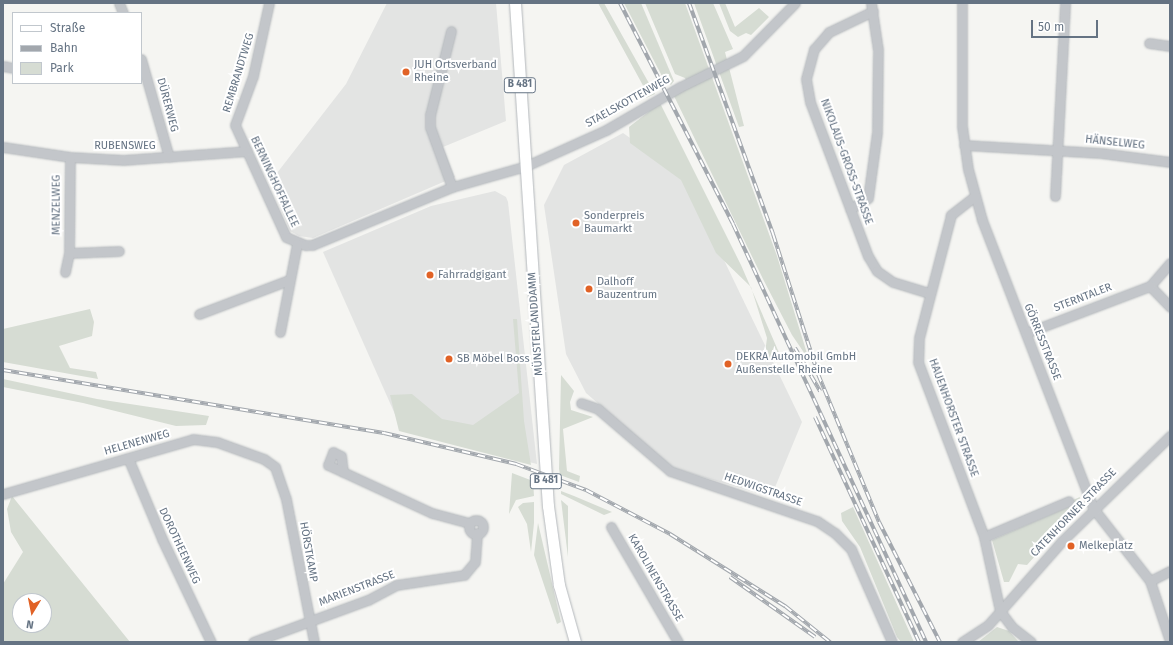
<!DOCTYPE html>
<meta charset="utf-8">
<style>
body{margin:0}
#map{position:relative;width:1173px;height:645px;overflow:hidden;background:#f5f5f2;font-family:"Fira Sans",sans-serif}
div>[style]{position:absolute}
[style*='--x']{left:calc(var(--x)*1px);top:calc(var(--y)*1px);width:calc(var(--w)*1px);rotate:calc(var(--a)*1deg)}
.built>*{inset:0;background:#e3e4e3}
.green>*{inset:0;background:#d6dcd3}
.roads{filter:drop-shadow(0 0 1px #b4b8bc) drop-shadow(0 0 1px #b4b8bc)}
.minor>*{height:9px;margin:-4.5px;padding:0 4.5px;transform-origin:4.5px;border-radius:4.5px;background:#c3c6ca}
.minor>.ring{margin:-4.5px;padding:0;box-sizing:content-box;background:none;border:9px solid #c3c6ca;border-radius:50%}
.major>*{height:11px;margin:-5.5px;padding:0 5.5px;transform-origin:5.5px;border-radius:5.5px;background:#fff}
.rail>*{height:4px;margin-top:-2px;transform-origin:0;background:repeating-linear-gradient(90deg,#fff 0 8px,#a2a7ad 0 16px);box-sizing:border-box;border-block:1px solid #a2a7ad}
.dots>*{width:11px;height:11px;translate:-50% -50%;box-sizing:border-box;border:2px solid #fff;border-radius:50%}
span{translate:-50% -50%;white-space:nowrap;text-align:center;line-height:1.15;-webkit-text-stroke:4px #fff;paint-order:stroke}
.shield-label span{padding:1px 3px;background:#fff;border:1px solid;border-radius:3px;-webkit-text-stroke-width:0}
.shield-label{font-size:10px;color:#657383;font-weight:700}
.poi-label{font-size:11px;color:#657383}
.left{translate:0 -50%;text-align:left}
.street-label{font-size:11px;color:#657383}
.frame{position:absolute;inset:0;border:4px solid #657383;pointer-events:none}
.legend{position:absolute;left:12px;top:12px;width:130px;height:72px;box-sizing:border-box;background:#fff;border:1px solid #c1c7cd;margin:0;padding:5px 7px;list-style:none;font-size:12px;color:#657383}
.legend li{display:flex;align-items:center;gap:8px;height:20px}
.legend b{width:20px;border:1px solid #c1c7cd}
.north{position:absolute;left:12px;top:593px;width:40px;height:40px;box-sizing:border-box;background:#fff;border:1px solid #c1c7cd;border-radius:50%;rotate:190deg;font-size:11px;font-weight:700;line-height:16px;text-align:center;color:#657383}
.north::after{content:'';display:block;margin:auto;width:14px;height:18px;background:#e16226;clip-path:polygon(50% 0,100% 100%,50% 72%,0 100%)}
.scale{position:absolute;left:1031px;top:20px;width:67px;height:18px;box-sizing:border-box;border:2px solid #657383;border-top:0;padding-left:5px;font-size:12px;line-height:14px;white-space:nowrap;color:#657383;-webkit-text-stroke:3px #fff;paint-order:stroke}
</style>
<div id="map">
<div class="built">
<i style="clip-path:polygon(387px 3px,496px 3px,506px 121px,443px 147px,455px 177px,313px 238px,299px 236px,290px 231px,270px 182px,346px 84px)"></i>
<i style="clip-path:polygon(623px 133px,683px 175px,802px 422px,771px 497px,673px 468px,586px 393px,566px 354px,544px 205px,564px 165px)"></i>
<i style="clip-path:polygon(495px 191px,506px 197px,508px 202px,537px 464px,402px 430px,323px 252px,431px 206px)"></i>
</div>
<div class="green">
<i style="clip-path:polygon(598px 3px,604px 3px,655px 94px,646px 98px,646px 91px)"></i>
<i style="clip-path:polygon(624px 3px,641px 3px,674px 81px,671px 85px,664px 80px)"></i>
<i style="clip-path:polygon(645px 3px,685px 3px,777px 256px,809px 360px,792px 335px,763px 279px,674px 96px,689px 87px,685px 78px,675px 74px)"></i>
<i style="clip-path:polygon(694px 3px,713px 3px,733px 49px,725px 52px,744px 126px,739px 127px)"></i>
<i style="clip-path:polygon(719px 3px,725px 3px,735px 27px,759px 8px,769px 17px,751px 35px,746px 33px,738px 37px,730px 31px)"></i>
<i style="clip-path:polygon(660px 103px,741px 265px,780px 355px,764px 361px,767px 338px,751px 287px,716px 253px,681px 180px,630px 143px,629px 127px)"></i>
<i style="clip-path:polygon(90px 309px,94px 322px,92px 336px,59px 346px,70px 368px,96px 372px,98px 379px,3px 362px,3px 329px)"></i>
<i style="clip-path:polygon(513px 319px,517px 319px,524px 421px,531px 465px,399px 431px,390px 395px,412px 394px,442px 419px,473px 425px,519px 393px)"></i>
<i style="clip-path:polygon(561px 375px,574px 391px,570px 402px,571px 410px,593px 417px,563px 429px,567px 471px,580px 476px,579px 482px,560px 475px,559px 469px)"></i>
<i style="clip-path:polygon(3px 379px,97px 399px,209px 416px,206px 425px,176px 426px,83px 403px,3px 387px)"></i>
<i style="clip-path:polygon(512px 473px,533px 481px,534px 496px,516px 500px,509px 514px)"></i>
<i style="clip-path:polygon(561px 491px,574px 496px,612px 512px,604px 515px,561px 494px)"></i>
<i style="clip-path:polygon(evenodd,12px 496px,130px 642px,3px 642px,3px 584px,23px 552px,11px 532px,7px 509px,12px 496px,20px 601px,44px 601px,44px 625px,20px 625px,20px 601px)"></i>
<i style="clip-path:polygon(1080px 497px,1077px 509px,1027px 565px,1018px 564px,1009px 582px,1004px 582px,992px 540px,1075px 504px,1073px 500px)"></i>
<i style="clip-path:polygon(561px 500px,568px 506px,568px 557px)"></i>
<i style="clip-path:polygon(534px 502px,534px 523px,531px 552px,527px 524px,518px 507px,523px 503px)"></i>
<i style="clip-path:polygon(853px 507px,914px 642px,901px 642px,897px 637px,860px 547px,842px 521px,841px 513px)"></i>
<i style="clip-path:polygon(538px 523px,561px 622px,557px 624px,534px 555px)"></i>
<i style="clip-path:polygon(997px 627px,1009px 631px,1019px 642px,978px 642px)"></i>
</div>
<div class="roads">
<div class="minor">
<i style="--x:119;--y:3;--w:11;--a:68"></i>
<i style="--x:269;--y:3;--w:75;--a:102.4"></i>
<i style="--x:253;--y:76;--w:52;--a:110.2"></i>
<i style="--x:235;--y:125;--w:123;--a:65.5"></i>
<i style="--x:286;--y:237;--w:21;--a:23"></i>
<i style="--x:305;--y:245;--w:7;--a:0"></i>
<i style="--x:312;--y:245;--w:152;--a:-22.5"></i>
<i style="--x:452;--y:187;--w:77;--a:-15.8"></i>
<i style="--x:526;--y:166;--w:88;--a:-24.2"></i>
<i style="--x:606;--y:130;--w:86;--a:-30.2"></i>
<i style="--x:680;--y:87;--w:70;--a:-26.2"></i>
<i style="--x:743;--y:56;--w:74;--a:-45.5"></i>
<i style="--x:962;--y:3;--w:123;--a:90"></i>
<i style="--x:962;--y:126;--w:43;--a:82.1"></i>
<i style="--x:968;--y:169;--w:53;--a:74.6"></i>
<i style="--x:982;--y:220;--w:309;--a:68.9"></i>
<i style="--x:1093;--y:508;--w:93;--a:52"></i>
<i style="--x:1150;--y:581;--w:63;--a:71.6"></i>
<i style="--x:873;--y:11;--w:49;--a:154.5"></i>
<i style="--x:829;--y:32;--w:23;--a:131"></i>
<i style="--x:814;--y:49;--w:31;--a:105"></i>
<i style="--x:806;--y:79;--w:23;--a:80"></i>
<i style="--x:810;--y:102;--w:165;--a:69.4"></i>
<i style="--x:868;--y:256;--w:17;--a:59"></i>
<i style="--x:877;--y:271;--w:19;--a:35"></i>
<i style="--x:893;--y:282;--w:38;--a:17"></i>
<i style="--x:451;--y:31;--w:87;--a:104"></i>
<i style="--x:430;--y:115;--w:12;--a:90"></i>
<i style="--x:430;--y:127;--w:64;--a:69.9"></i>
<i style="--x:1149;--y:43;--w:21;--a:8"></i>
<i style="--x:141;--y:59;--w:102;--a:74.1"></i>
<i style="--x:3;--y:66;--w:10;--a:11"></i>
<i style="--x:964;--y:145;--w:137;--a:3.3"></i>
<i style="--x:1101;--y:153;--w:70;--a:7.4"></i>
<i style="--x:3;--y:147;--w:68;--a:8.5"></i>
<i style="--x:70;--y:157;--w:54;--a:3.2"></i>
<i style="--x:124;--y:160;--w:123;--a:-4.2"></i>
<i style="--x:975;--y:196;--w:31;--a:142"></i>
<i style="--x:951;--y:215;--w:127;--a:104.6"></i>
<i style="--x:919;--y:338;--w:24;--a:92"></i>
<i style="--x:918;--y:362;--w:187;--a:69.3"></i>
<i style="--x:984;--y:537;--w:76;--a:77.8"></i>
<i style="--x:1000;--y:611;--w:20;--a:53"></i>
<i style="--x:1012;--y:627;--w:24;--a:38"></i>
<i style="--x:1055;--y:196;--w:193;--a:-87"></i>
<i style="--x:850;--y:209;--w:21;--a:-31"></i>
<i style="--x:868;--y:198;--w:67;--a:-82.2"></i>
<i style="--x:877;--y:132;--w:82;--a:-89.3"></i>
<i style="--x:878;--y:50;--w:48;--a:-98.5"></i>
<i style="--x:69;--y:253;--w:50;--a:-2.3"></i>
<i style="--x:1170;--y:263;--w:30;--a:131"></i>
<i style="--x:1150;--y:286;--w:29;--a:46"></i>
<i style="--x:65;--y:272;--w:19;--a:-78"></i>
<i style="--x:69;--y:253;--w:96;--a:-89.4"></i>
<i style="--x:199;--y:314;--w:96;--a:-20.7"></i>
<i style="--x:280;--y:332;--w:90;--a:-79.1"></i>
<i style="--x:1026;--y:333;--w:133;--a:-20.8"></i>
<i style="--x:581;--y:403;--w:18;--a:19"></i>
<i style="--x:598;--y:409;--w:95;--a:40.7"></i>
<i style="--x:670;--y:471;--w:155;--a:18.8"></i>
<i style="--x:817;--y:521;--w:22;--a:34"></i>
<i style="--x:835;--y:533;--w:23;--a:45"></i>
<i style="--x:851;--y:549;--w:102;--a:66.2"></i>
<i style="--x:128;--y:458;--w:88;--a:67.2"></i>
<i style="--x:162;--y:539;--w:114;--a:64.6"></i>
<i style="--x:343;--y:472;--w:16;--a:-97"></i>
<i style="--x:341;--y:456;--w:9;--a:-153"></i>
<i style="--x:333;--y:452;--w:14;--a:111"></i>
<i style="--x:328;--y:465;--w:115;--a:24.8"></i>
<i style="--x:432;--y:513;--w:39;--a:15"></i>
<i style="--x:3;--y:494;--w:198;--a:-16.1"></i>
<i style="--x:193;--y:439;--w:24;--a:7"></i>
<i style="--x:217;--y:442;--w:50;--a:19.9"></i>
<i style="--x:264;--y:459;--w:14;--a:36"></i>
<i style="--x:275;--y:467;--w:34;--a:71"></i>
<i style="--x:286;--y:499;--w:146;--a:78.9"></i>
<i class="ring" style="left:469px;top:520px;width:5px;height:5px"></i>
<i style="--x:611;--y:527;--w:133;--a:59.8"></i>
<i style="--x:984;--y:537;--w:92;--a:-23"></i>
<i style="--x:1150;--y:581;--w:22;--a:-27"></i>
<i style="--x:253;--y:642;--w:122;--a:-20.1"></i>
<i style="--x:368;--y:600;--w:32;--a:-28"></i>
<i style="--x:396;--y:585;--w:69;--a:-8.4"></i>
<i style="--x:464;--y:575;--w:17;--a:-50"></i>
<i style="--x:475;--y:562;--w:29;--a:-86"></i>
<i style="--x:962;--y:642;--w:31;--a:-33"></i>
<i style="--x:988;--y:625;--w:112;--a:-48.6"></i>
<i style="--x:1062;--y:541;--w:151;--a:-44.2"></i>
</div>
<div class="major">
<i style="--x:515;--y:3;--w:504;--a:86.25"></i>
<i style="--x:548;--y:506;--w:80;--a:82.1"></i>
<i style="--x:559;--y:585;--w:59;--a:74.3"></i>
</div>
</div>
<div class="rail">
<i style="--x:620;--y:3;--w:248;--a:62.9"></i>
<i style="--x:733;--y:224;--w:460;--a:65.2"></i>
<i style="--x:689;--y:3;--w:246;--a:70"></i>
<i style="--x:773;--y:234;--w:147;--a:72.2"></i>
<i style="--x:818;--y:374;--w:160;--a:67.6"></i>
<i style="--x:879;--y:522;--w:135;--a:63.1"></i>
<i style="--x:795;--y:348;--w:50;--a:59.8"></i>
<i style="--x:3;--y:370;--w:386;--a:9.4"></i>
<i style="--x:384;--y:433;--w:136;--a:13.2"></i>
<i style="--x:516;--y:464;--w:75;--a:20.4"></i>
<i style="--x:586;--y:490;--w:95;--a:27.6"></i>
<i style="--x:670;--y:534;--w:136;--a:32.1"></i>
<i style="--x:785;--y:606;--w:58;--a:38.7"></i>
<i style="--x:815;--y:417;--w:248;--a:65.2"></i>
<i style="--x:730;--y:577;--w:104;--a:35.2"></i>
</div>
<div class="dots">
<i style="left:406px;top:72px;background:#e16226"></i>
<i style="left:576px;top:223px;background:#e16226"></i>
<i style="left:430px;top:275px;background:#e16226"></i>
<i style="left:589px;top:289px;background:#e16226"></i>
<i style="left:449px;top:359px;background:#e16226"></i>
<i style="left:728px;top:364px;background:#e16226"></i>
<i style="left:1071px;top:546px;background:#e16226"></i>
</div>
<div class="shield-label">
<span style="left:520px;top:85px">B 481</span>
<span style="left:546px;top:481px">B 481</span>
</div>
<div class="poi-label">
<span class="left" style="left:414px;top:72px">JUH Ortsverband<br>Rheine</span>
<span class="left" style="left:584px;top:223px">Sonderpreis<br>Baumarkt</span>
<span class="left" style="left:438px;top:275px">Fahrradgigant</span>
<span class="left" style="left:597px;top:289px">Dalhoff<br>Bauzentrum</span>
<span class="left" style="left:736px;top:364px">DEKRA Automobil GmbH<br>Außenstelle Rheine</span>
<span class="left" style="left:457px;top:359px">SB Möbel Boss</span>
<span class="left" style="left:1079px;top:546px">Melkeplatz</span>
</div>
<div class="street-label">
<span style="left:239px;top:73px;rotate:-73deg">REMBRANDTWEG</span>
<span style="left:628px;top:102px;rotate:-29deg">STAELSKOTTENWEG</span>
<span style="left:167px;top:105px;rotate:75deg">DÜRERWEG</span>
<span style="left:1115px;top:143px;rotate:6deg">HÄNSELWEG</span>
<span style="left:125px;top:146px">RUBENSWEG</span>
<span style="left:846px;top:162px;rotate:70deg">NIKOLAUS-GROSS-STRASSE</span>
<span style="left:274px;top:182px;rotate:65deg">BERNINGHOFFALLEE</span>
<span style="left:57px;top:205px;rotate:-90deg">MENZELWEG</span>
<span style="left:1083px;top:298px;rotate:-21deg">STERNTALER</span>
<span style="left:536px;top:324px;rotate:-94deg">MÜNSTERLANDDAMM</span>
<span style="left:1042px;top:342px;rotate:68deg">GÖRRESSTRASSE</span>
<span style="left:953px;top:418px;rotate:70deg">HAUENHORSTER STRASSE</span>
<span style="left:137px;top:443px;rotate:-16deg">HELENENWEG</span>
<span style="left:763px;top:490px;rotate:19deg">HEDWIGSTRASSE</span>
<span style="left:1074px;top:513px;rotate:-46deg">CATENHORNER STRASSE</span>
<span style="left:179px;top:546px;rotate:65deg">DOROTHEENWEG</span>
<span style="left:308px;top:552px;rotate:80deg">HÖRSTKAMP</span>
<span style="left:655px;top:578px;rotate:60deg">KAROLINENSTRASSE</span>
<span style="left:357px;top:589px;rotate:-21deg">MARIENSTRASSE</span>
</div>
<div class="frame"></div>
<ul class="legend">
<li><b style="height:5px;background:#fff"></b>Straße</li>
<li><b style="height:5px;background:#a2a7ad"></b>Bahn</li>
<li><b style="height:11px;background:#d6dcd3"></b>Park</li>
</ul>
<div class="north">N</div>
<div class="scale">50 m</div>
</div>
